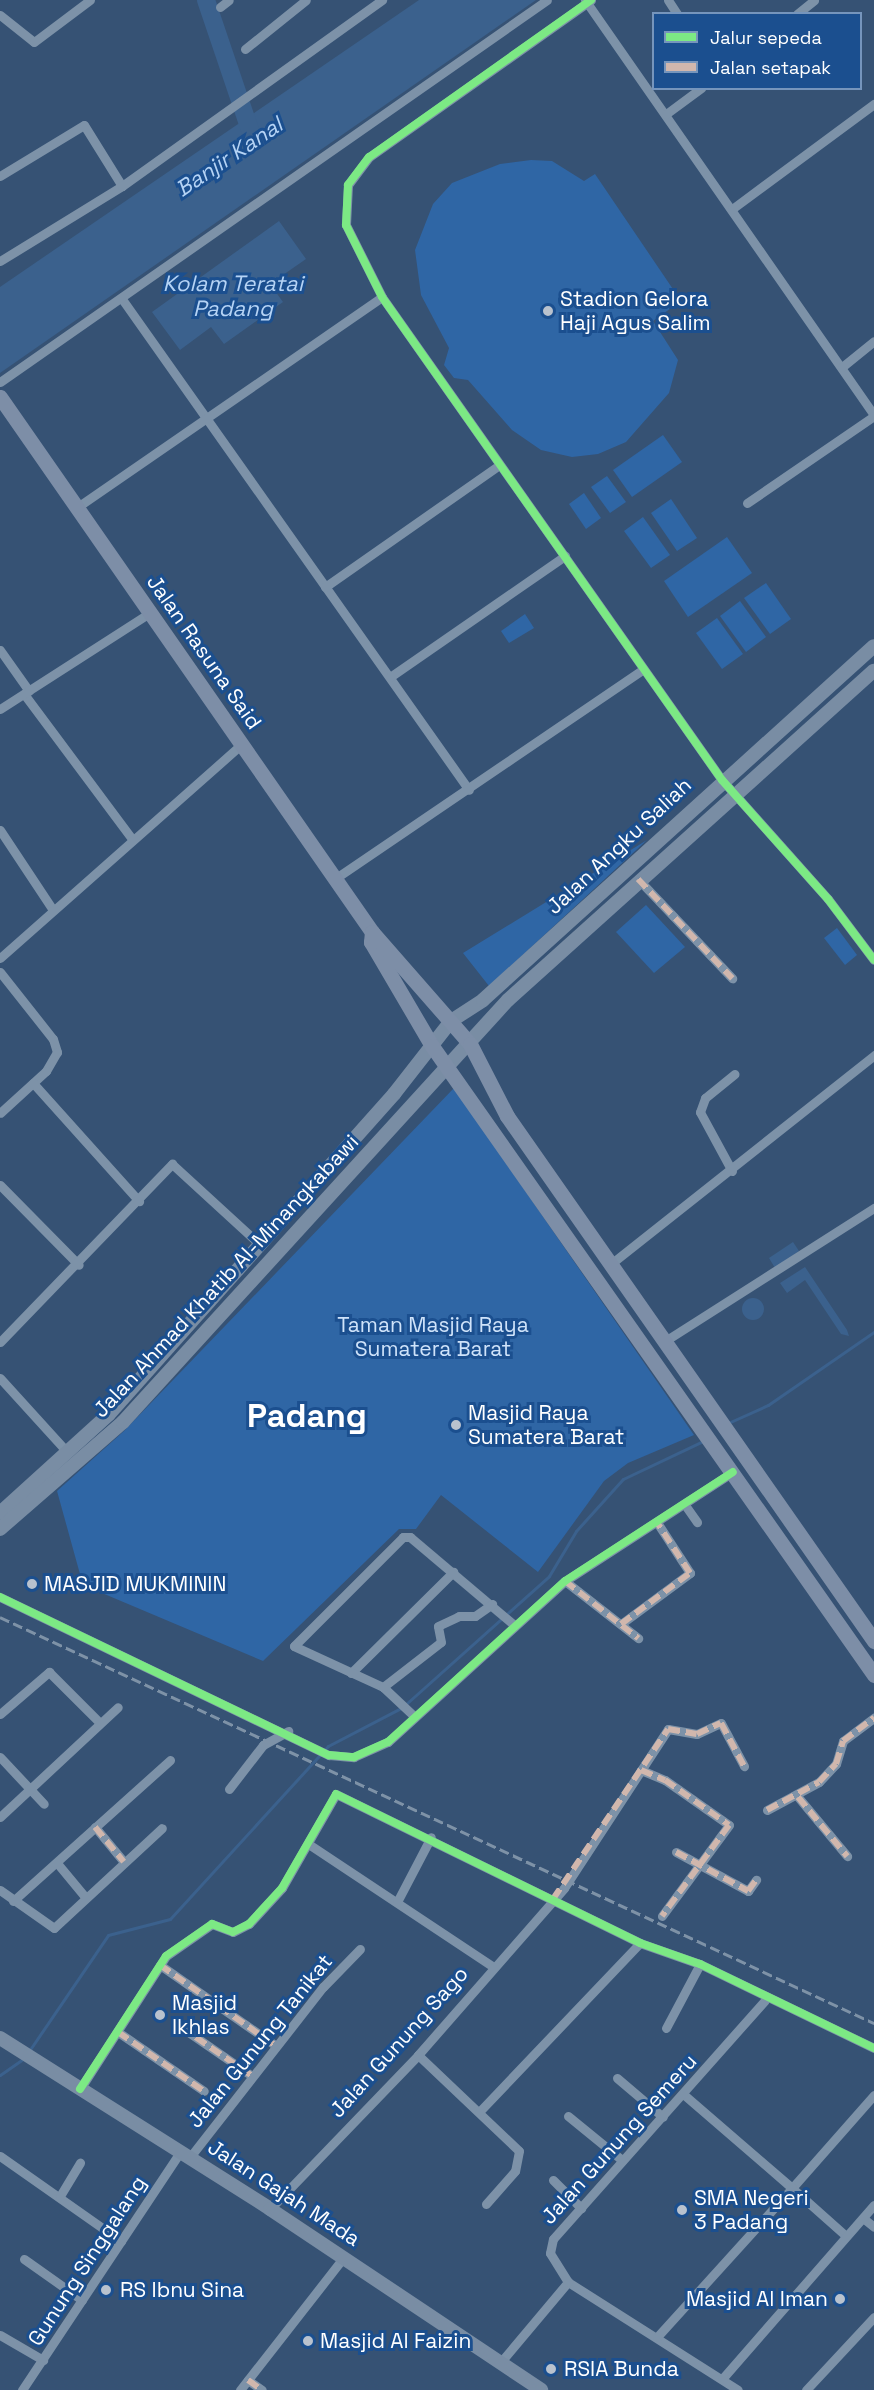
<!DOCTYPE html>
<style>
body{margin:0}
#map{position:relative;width:874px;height:2390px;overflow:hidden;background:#365274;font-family:"Space Grotesk",sans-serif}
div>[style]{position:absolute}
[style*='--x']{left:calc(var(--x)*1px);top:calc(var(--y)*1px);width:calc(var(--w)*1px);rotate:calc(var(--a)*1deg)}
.green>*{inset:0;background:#2f66a5}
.water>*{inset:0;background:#3b618d}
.round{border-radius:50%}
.stream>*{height:3px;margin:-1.5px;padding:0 1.5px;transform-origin:1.5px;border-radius:1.5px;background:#3b618d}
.river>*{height:18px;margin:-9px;padding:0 9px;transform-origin:9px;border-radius:9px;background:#3b618d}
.street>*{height:9px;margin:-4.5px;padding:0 4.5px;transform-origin:4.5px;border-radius:4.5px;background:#7d92a8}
.secondary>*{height:14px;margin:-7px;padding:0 7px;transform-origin:7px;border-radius:7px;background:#798da4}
.primary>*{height:15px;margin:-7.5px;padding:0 7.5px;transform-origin:7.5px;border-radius:7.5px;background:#7d8ea7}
.rail>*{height:3px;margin-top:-1.5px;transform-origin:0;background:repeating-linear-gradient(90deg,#7e92a7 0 10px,transparent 0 14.5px)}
.quiet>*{height:6px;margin-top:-3px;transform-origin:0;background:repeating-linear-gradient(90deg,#d1b7ad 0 12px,transparent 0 18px)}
.cycleway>*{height:8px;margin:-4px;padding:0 4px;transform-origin:4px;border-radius:4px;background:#7ce984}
.dots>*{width:16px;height:16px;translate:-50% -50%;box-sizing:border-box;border:3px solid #1b4f8f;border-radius:50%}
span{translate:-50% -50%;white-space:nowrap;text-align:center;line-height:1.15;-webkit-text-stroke:6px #1b4f8f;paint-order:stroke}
.poi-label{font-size:21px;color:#fff}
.left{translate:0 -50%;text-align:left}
.right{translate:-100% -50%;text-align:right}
.street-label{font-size:21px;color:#fff}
.park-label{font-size:21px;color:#cfe3fa}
.water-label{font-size:22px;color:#b5d3f5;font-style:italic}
.town-label{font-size:33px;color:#fff;font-weight:700}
.legend{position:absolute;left:652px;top:12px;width:210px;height:78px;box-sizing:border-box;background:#1b4f8f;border:2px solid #7695bc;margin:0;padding:8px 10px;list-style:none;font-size:18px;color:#fff}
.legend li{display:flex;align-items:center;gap:12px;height:30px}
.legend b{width:30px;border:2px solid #7695bc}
</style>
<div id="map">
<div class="green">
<i style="clip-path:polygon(531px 160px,552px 161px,584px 181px,595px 174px,681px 301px,653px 321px,678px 360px,669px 393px,626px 442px,598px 454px,572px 457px,541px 450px,512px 430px,468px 380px,454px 378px,444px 365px,449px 348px,421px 295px,415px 250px,433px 204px,452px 183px,500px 164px)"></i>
<i style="clip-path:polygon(663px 435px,682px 462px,632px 497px,613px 470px)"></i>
<i style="clip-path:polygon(607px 476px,626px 502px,610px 513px,591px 487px)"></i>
<i style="clip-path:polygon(584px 493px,601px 518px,586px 529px,569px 504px)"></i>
<i style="clip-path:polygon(671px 499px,697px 538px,677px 551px,651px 513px)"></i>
<i style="clip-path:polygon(643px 517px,670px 555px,651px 568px,624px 531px)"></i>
<i style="clip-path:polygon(727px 537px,752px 573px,688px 617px,664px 581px)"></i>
<i style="clip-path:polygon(766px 583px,791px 619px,770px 634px,744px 598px)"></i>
<i style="clip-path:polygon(740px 601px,766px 637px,746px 652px,720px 616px)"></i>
<i style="clip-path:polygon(525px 614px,534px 628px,509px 643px,501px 631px)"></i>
<i style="clip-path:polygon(717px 618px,743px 654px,722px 669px,696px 633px)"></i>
<i style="clip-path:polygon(647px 840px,489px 986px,463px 953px,507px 926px)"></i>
<i style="clip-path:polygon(646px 905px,685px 947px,654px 973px,616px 932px)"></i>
<i style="clip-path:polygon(837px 928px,857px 955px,845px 965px,824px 938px)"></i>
<i style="clip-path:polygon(454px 1088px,694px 1435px,628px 1463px,604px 1481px,538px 1572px,441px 1495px,416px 1529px,399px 1529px,263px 1661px,83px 1585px,57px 1491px,124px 1431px)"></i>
</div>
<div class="water">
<i style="clip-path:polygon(419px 0,536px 0,0 373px,0 287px)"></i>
<i style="clip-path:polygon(279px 221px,306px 259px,270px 284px,283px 302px,224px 344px,211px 327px,180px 350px,152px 312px)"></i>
<i style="clip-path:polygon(793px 1242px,799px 1251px,775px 1268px,769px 1258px)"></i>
<i style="clip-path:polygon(805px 1267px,847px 1330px,849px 1336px,841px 1334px,805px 1280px,787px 1293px,780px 1283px)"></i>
<i class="round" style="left:742px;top:1298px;width:22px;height:22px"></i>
</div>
<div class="stream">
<i style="--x:728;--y:1423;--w:44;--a:-24.2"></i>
<i style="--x:768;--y:1405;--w:129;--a:-34.6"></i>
<i style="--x:406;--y:1704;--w:192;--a:-41.8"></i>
<i style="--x:549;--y:1576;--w:52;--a:-59"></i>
<i style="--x:576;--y:1531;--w:70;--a:-47.9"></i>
<i style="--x:623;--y:1479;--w:89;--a:-25.4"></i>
<i style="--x:29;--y:2051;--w:140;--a:-55.7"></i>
<i style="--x:108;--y:1935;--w:64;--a:-14.5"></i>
<i style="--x:170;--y:1919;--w:234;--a:-47.6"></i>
<i style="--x:328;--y:1746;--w:82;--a:-27.5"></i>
<i style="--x:0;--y:2075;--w:28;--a:-35"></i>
</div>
<div class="river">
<i style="--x:206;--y:0;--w:150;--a:71.3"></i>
</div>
<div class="street">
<i style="--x:585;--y:0;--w:506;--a:55.15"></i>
<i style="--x:591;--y:0;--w:272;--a:144.7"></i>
<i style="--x:369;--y:157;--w:35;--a:127"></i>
<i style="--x:348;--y:185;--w:40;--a:92.9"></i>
<i style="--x:346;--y:225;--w:80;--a:63.4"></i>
<i style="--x:382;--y:297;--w:591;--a:54.86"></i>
<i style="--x:722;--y:780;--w:159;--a:48.3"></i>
<i style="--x:828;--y:899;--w:76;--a:53"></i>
<i style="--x:668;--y:0;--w:17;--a:57"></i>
<i style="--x:220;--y:7;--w:11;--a:-38"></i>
<i style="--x:797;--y:14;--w:22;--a:-39"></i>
<i style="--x:0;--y:15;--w:43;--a:38.5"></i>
<i style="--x:34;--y:42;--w:70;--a:-36.9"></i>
<i style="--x:245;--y:49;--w:78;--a:-38.8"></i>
<i style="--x:666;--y:114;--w:44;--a:-36.6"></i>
<i style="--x:0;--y:176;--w:98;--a:-31.3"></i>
<i style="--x:84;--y:125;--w:72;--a:58.1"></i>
<i style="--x:732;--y:209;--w:177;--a:-36.5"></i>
<i style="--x:0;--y:261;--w:143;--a:-31.6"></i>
<i style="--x:122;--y:186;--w:320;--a:-35.6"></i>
<i style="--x:122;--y:299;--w:601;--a:54.75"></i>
<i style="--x:842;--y:367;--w:41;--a:-39.1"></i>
<i style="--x:0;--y:382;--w:667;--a:-34.93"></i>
<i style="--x:747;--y:503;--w:154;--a:-34.4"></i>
<i style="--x:79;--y:506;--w:368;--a:-34.6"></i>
<i style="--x:325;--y:587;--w:213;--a:-35"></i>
<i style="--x:0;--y:650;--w:50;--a:54.7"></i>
<i style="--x:390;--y:677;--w:213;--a:-34.7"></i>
<i style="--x:24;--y:694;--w:181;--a:53.3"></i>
<i style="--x:0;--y:709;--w:179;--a:-32.7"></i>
<i style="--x:0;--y:830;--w:96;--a:56.5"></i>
<i style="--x:336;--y:878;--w:371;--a:-34.2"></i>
<i style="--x:638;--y:879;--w:137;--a:46.5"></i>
<i style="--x:0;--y:958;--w:323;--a:-41.5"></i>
<i style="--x:0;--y:972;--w:85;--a:51.7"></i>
<i style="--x:53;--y:1039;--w:14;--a:73"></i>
<i style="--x:57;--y:1052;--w:22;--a:120"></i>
<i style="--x:46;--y:1071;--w:62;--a:137.6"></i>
<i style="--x:33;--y:1083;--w:159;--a:48.1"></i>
<i style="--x:732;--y:1171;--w:67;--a:-118.5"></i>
<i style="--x:700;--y:1112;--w:15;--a:-70"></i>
<i style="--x:705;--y:1098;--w:38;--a:-39"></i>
<i style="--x:0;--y:1185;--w:112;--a:45.4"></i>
<i style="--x:612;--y:1263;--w:335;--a:-38.4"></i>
<i style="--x:665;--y:1341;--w:248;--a:-32.5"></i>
<i style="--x:0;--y:1342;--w:248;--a:-46"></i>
<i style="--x:172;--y:1164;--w:115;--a:42.5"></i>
<i style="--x:0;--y:1378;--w:100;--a:47.8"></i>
<i style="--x:685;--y:1505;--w:21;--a:55"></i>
<i style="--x:565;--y:1581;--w:93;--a:38"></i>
<i style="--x:0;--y:1597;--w:365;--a:25.7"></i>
<i style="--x:329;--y:1755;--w:25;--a:5"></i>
<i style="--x:354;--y:1757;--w:37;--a:-24"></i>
<i style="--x:388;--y:1742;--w:239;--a:-42.3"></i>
<i style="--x:565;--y:1581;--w:200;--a:-33"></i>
<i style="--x:621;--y:1624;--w:86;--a:-36.5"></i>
<i style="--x:690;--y:1573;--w:59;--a:-123.1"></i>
<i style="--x:351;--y:1673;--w:144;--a:-44.7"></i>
<i style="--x:383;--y:1687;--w:98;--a:-155.3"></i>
<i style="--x:294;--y:1646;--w:154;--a:-45"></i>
<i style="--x:403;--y:1537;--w:7;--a:0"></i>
<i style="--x:410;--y:1537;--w:136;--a:40.2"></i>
<i style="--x:0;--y:1714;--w:65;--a:-40.6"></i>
<i style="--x:49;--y:1672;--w:72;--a:45"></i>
<i style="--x:415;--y:1717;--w:44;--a:-136.8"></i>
<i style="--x:383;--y:1687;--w:73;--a:-37.8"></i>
<i style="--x:441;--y:1642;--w:16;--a:-101"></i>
<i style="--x:438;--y:1626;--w:23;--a:-25"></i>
<i style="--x:459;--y:1616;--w:16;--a:0"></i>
<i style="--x:475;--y:1616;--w:21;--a:-35"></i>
<i style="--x:0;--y:1757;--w:64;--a:46.9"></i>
<i style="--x:641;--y:1770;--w:26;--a:23"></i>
<i style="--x:665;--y:1780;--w:78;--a:35.1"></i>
<i style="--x:729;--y:1825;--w:113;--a:126.4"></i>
<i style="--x:229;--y:1789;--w:56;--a:-52.3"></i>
<i style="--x:263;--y:1745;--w:29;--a:-29"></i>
<i style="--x:798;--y:1797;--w:77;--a:50.3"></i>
<i style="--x:767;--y:1810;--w:59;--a:-28.3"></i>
<i style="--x:819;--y:1782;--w:25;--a:-47"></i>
<i style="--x:836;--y:1764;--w:24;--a:-73"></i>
<i style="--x:843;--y:1741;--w:39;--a:-37"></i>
<i style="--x:0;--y:1817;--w:161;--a:-43"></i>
<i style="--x:95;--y:1827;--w:45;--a:50.4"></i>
<i style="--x:310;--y:1845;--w:219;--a:33.6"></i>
<i style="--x:676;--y:1852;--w:82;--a:28.4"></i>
<i style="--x:748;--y:1891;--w:14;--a:-54"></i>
<i style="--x:57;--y:1863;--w:45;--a:50.4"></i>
<i style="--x:0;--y:1890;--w:66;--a:35.1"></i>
<i style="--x:54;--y:1928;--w:147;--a:-42.8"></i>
<i style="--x:13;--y:1901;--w:211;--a:-41.9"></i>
<i style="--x:397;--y:1902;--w:73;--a:-62.4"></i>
<i style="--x:160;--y:1965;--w:141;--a:34.9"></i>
<i style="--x:181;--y:2027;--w:86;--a:34.6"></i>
<i style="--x:666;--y:2028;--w:72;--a:-62"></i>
<i style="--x:118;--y:2032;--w:104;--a:34.5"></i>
<i style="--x:418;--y:2055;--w:139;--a:43.5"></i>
<i style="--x:519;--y:2151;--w:20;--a:101"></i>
<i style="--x:515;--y:2171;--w:44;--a:131.3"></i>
<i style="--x:617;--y:2078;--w:60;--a:40.3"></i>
<i style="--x:80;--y:2089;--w:158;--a:-57.1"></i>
<i style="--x:166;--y:1956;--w:56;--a:-34.8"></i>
<i style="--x:212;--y:1924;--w:22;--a:21"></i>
<i style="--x:233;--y:1932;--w:18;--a:-27"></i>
<i style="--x:249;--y:1924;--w:49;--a:-47.5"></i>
<i style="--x:282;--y:1888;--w:108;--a:-60.1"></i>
<i style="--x:336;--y:1794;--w:339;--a:26.1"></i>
<i style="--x:640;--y:1943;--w:64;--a:19.3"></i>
<i style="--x:700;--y:1964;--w:193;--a:25.8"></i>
<i style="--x:479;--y:2112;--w:233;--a:-46.4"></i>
<i style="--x:568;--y:2116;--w:70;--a:39.2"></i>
<i style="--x:0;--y:2156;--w:148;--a:35.1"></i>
<i style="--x:190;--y:2157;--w:216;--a:-52"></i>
<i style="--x:323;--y:1987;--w:53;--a:-45.8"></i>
<i style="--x:553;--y:2180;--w:40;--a:45"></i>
<i style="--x:60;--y:2196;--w:39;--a:-59"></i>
<i style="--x:270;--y:2209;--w:214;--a:-46.1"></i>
<i style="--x:418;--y:2055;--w:222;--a:-48.8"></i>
<i style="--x:564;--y:1888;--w:190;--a:-56.8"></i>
<i style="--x:668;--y:1729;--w:29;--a:10"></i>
<i style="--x:697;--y:1734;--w:26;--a:-25"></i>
<i style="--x:721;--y:1723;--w:49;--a:61.9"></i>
<i style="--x:863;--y:2218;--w:14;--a:39"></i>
<i style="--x:846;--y:2236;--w:72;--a:-138.4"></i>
<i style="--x:792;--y:2188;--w:124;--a:-48.6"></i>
<i style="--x:24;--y:2259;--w:71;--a:35.3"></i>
<i style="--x:568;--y:2282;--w:201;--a:32.4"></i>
<i style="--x:0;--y:2335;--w:50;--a:30.2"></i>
<i style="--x:657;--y:2337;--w:201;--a:-47.8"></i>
<i style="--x:792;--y:2188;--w:144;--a:-139.2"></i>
<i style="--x:500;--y:2363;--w:106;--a:-50"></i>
<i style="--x:568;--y:2282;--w:34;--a:-122"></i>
<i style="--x:550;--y:2253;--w:14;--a:-78"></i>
<i style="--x:553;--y:2239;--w:319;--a:-48.4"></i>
<i style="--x:722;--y:2379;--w:231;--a:-48.9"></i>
<i style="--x:248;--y:2380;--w:17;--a:36"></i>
<i style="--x:22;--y:2390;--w:287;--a:-56.4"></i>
<i style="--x:240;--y:2390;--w:169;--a:-52"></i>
<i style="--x:806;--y:2390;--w:100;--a:-47"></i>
</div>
<div class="secondary">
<i style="--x:0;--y:1513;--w:147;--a:-42.2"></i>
<i style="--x:109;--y:1414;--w:429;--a:-48.3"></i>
<i style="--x:394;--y:1094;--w:93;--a:-52"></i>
<i style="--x:451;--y:1021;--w:38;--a:-33"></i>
<i style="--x:483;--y:1000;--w:527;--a:-42.16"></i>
<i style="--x:0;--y:1529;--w:163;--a:-41"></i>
<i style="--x:123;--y:1422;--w:571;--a:-47.63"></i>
<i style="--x:508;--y:1000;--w:492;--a:-42"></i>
<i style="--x:0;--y:2038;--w:320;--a:32.3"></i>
<i style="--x:270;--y:2209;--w:326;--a:33.7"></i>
</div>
<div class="primary">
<i style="--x:0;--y:397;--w:652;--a:55.19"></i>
<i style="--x:372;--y:932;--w:10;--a:96"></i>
<i style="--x:371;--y:942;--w:121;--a:59.6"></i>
<i style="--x:432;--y:1046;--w:769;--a:54.9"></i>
<i style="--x:372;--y:932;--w:149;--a:48.8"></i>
<i style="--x:470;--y:1044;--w:81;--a:62.8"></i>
<i style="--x:507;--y:1116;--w:641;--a:55.04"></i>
</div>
<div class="rail">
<i style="--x:0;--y:1617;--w:964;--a:24.92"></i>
</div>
<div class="quiet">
<i style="--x:638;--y:879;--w:137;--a:46.5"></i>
<i style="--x:565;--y:1581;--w:93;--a:38"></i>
<i style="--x:621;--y:1624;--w:86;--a:-36.5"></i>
<i style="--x:690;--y:1573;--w:59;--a:-123.1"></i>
<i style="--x:641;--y:1770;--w:26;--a:23"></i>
<i style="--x:665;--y:1780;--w:78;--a:35.1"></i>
<i style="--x:729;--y:1825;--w:113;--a:126.4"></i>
<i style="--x:798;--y:1797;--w:77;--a:50.3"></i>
<i style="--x:767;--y:1810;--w:59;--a:-28.3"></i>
<i style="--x:819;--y:1782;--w:25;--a:-47"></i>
<i style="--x:836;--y:1764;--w:24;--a:-73"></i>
<i style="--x:843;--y:1741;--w:39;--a:-37"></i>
<i style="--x:95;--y:1827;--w:45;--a:50.4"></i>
<i style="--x:676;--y:1852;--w:82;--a:28.4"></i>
<i style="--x:748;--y:1891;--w:14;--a:-54"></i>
<i style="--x:553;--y:1899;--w:205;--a:-55.9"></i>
<i style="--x:668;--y:1729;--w:29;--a:10"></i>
<i style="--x:697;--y:1734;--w:26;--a:-25"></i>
<i style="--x:721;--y:1723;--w:49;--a:61.9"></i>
<i style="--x:160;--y:1965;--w:141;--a:34.9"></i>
<i style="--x:181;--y:2027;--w:86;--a:34.6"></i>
<i style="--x:118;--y:2032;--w:104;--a:34.5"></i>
<i style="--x:248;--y:2380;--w:17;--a:36"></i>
</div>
<div class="cycleway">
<i style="--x:591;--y:0;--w:272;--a:144.7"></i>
<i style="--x:369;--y:157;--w:35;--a:127"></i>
<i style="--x:348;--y:185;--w:40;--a:92.9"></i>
<i style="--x:346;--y:225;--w:80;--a:63.4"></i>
<i style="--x:382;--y:297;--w:591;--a:54.86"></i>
<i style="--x:722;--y:780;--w:159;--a:48.3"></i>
<i style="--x:828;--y:899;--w:76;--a:53"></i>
<i style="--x:0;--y:1597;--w:365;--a:25.7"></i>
<i style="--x:329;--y:1755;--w:25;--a:5"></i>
<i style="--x:354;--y:1757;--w:37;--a:-24"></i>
<i style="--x:388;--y:1742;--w:239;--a:-42.3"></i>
<i style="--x:565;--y:1581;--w:200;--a:-33"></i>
<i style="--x:80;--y:2089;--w:158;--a:-57.1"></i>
<i style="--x:166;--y:1956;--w:56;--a:-34.8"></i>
<i style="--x:212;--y:1924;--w:22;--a:21"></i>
<i style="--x:233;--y:1932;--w:18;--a:-27"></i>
<i style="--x:249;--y:1924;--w:49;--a:-47.5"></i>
<i style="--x:282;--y:1888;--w:108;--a:-60.1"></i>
<i style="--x:336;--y:1794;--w:339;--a:26.1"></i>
<i style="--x:640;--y:1943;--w:64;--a:19.3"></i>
<i style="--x:700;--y:1964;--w:193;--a:25.8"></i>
</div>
<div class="dots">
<i style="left:548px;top:311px;background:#b9c2ce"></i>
<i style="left:456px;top:1425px;background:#b9c2ce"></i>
<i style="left:32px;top:1584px;background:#b9c2ce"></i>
<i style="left:160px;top:2015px;background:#b9c2ce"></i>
<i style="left:682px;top:2210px;background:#b9c2ce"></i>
<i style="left:106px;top:2290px;background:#b9c2ce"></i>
<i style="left:840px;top:2299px;background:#b9c2ce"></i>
<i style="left:308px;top:2341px;background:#b9c2ce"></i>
<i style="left:551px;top:2369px;background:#b9c2ce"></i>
</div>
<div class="poi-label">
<span class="left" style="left:560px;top:311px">Stadion Gelora<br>Haji Agus Salim</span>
<span class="left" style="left:468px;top:1425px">Masjid Raya<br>Sumatera Barat</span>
<span class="left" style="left:44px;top:1584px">MASJID MUKMININ</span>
<span class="left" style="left:172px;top:2015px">Masjid<br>Ikhlas</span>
<span class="left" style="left:694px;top:2210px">SMA Negeri<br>3 Padang</span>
<span class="left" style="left:120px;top:2290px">RS Ibnu Sina</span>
<span class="right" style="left:828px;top:2299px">Masjid Al Iman</span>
<span class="left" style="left:320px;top:2341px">Masjid Al Faizin</span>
<span class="left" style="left:564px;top:2369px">RSIA Bunda</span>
</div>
<div class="street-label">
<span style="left:204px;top:652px;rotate:55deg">Jalan Rasuna Said</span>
<span style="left:619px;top:846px;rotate:-43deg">Jalan Angku Saliah</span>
<span style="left:226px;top:1276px;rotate:-47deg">Jalan Ahmad Khatib Al-Minangkabawi</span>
<span style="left:260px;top:2041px;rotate:-51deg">Jalan Gunung Tanikat</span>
<span style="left:399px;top:2042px;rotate:-48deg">Jalan Gunung Sago</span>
<span style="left:619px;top:2139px;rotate:-48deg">Jalan Gunung Semeru</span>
<span style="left:284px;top:2193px;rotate:33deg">Jalan Gajah Mada</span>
<span style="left:87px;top:2261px;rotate:-57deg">Gunung Singgalang</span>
</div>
<div class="park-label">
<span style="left:433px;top:1337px">Taman Masjid Raya<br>Sumatera Barat</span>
</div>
<div class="water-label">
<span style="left:229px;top:157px;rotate:-34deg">Banjir Kanal</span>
<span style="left:233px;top:296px">Kolam Teratai<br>Padang</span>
</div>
<div class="town-label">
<span style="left:307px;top:1417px">Padang</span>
</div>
<ul class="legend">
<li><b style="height:8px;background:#7ce984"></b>Jalur sepeda</li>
<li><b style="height:8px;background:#d1b7ad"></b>Jalan setapak</li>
</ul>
</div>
